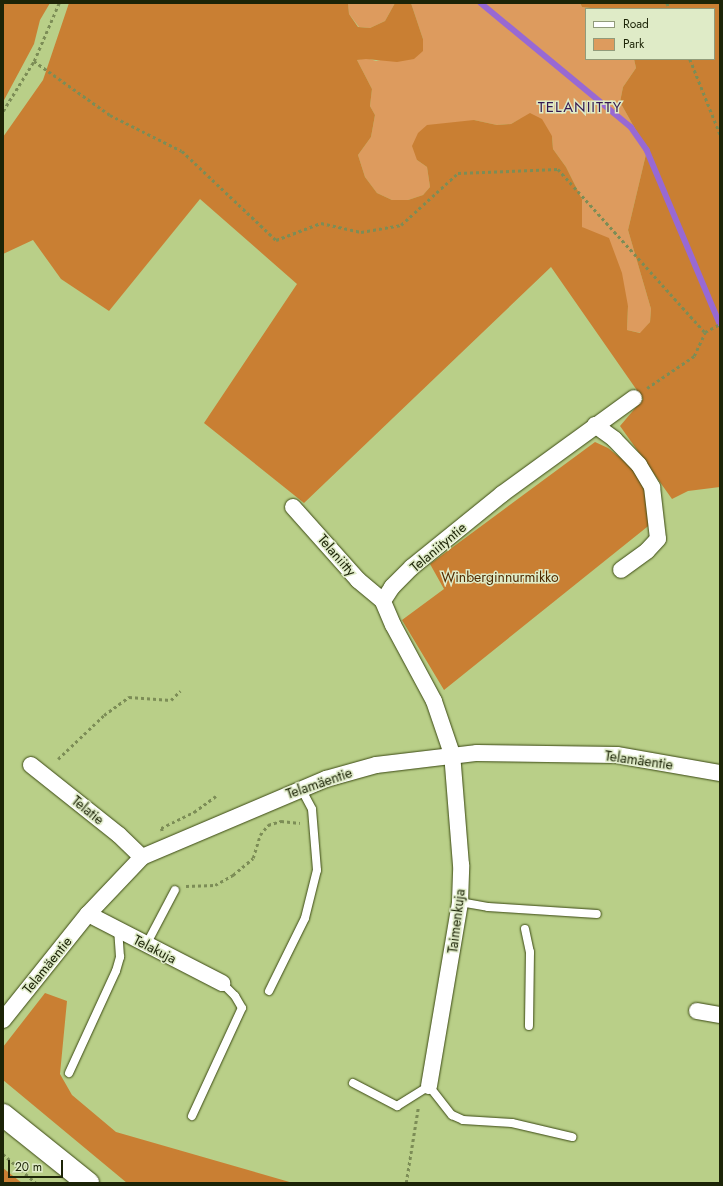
<!DOCTYPE html>
<meta charset="utf-8">
<style>
body{margin:0}
#map{position:relative;width:723px;height:1186px;overflow:hidden;background:#b9cf88;font-family:Jost,sans-serif}
div>[style]{position:absolute}
[style*='--x']{left:calc(var(--x)*1px);top:calc(var(--y)*1px);width:calc(var(--w)*1px);rotate:calc(var(--a)*1deg)}
.green>*{inset:0;background:#dd9b5e}
.forest>*{inset:0;background:#c97f33}
.stream>*{height:5.5px;margin:-2.75px;padding:0 2.75px;transform-origin:2.75px;border-radius:2.75px;background:#9869d3}
.path>*{height:2.5px;margin-top:-1.25px;transform-origin:0;background:repeating-linear-gradient(90deg,#7c8d56 0 3px,transparent 0 6px)}
.roads{filter:drop-shadow(0 0 1px #3a4812) drop-shadow(0 0 1px #3a4812)}
.service>*{height:8px;margin:-4px;padding:0 4px;transform-origin:4px;border-radius:4px;background:#fff}
.minor>*{height:16px;margin:-8px;padding:0 8px;transform-origin:8px;border-radius:8px;background:#fff}
.secondary>*{height:22px;margin:-11px;padding:0 11px;transform-origin:11px;border-radius:11px;background:#fff}
span{translate:-50% -50%;white-space:nowrap;text-align:center;line-height:1.15;-webkit-text-stroke:3px #dfebc7;paint-order:stroke}
.street-label{font-size:14px;color:#1c2407}
.park-label{font-size:14px;color:#4e2900}
.neighbourhood-label{font-size:15px;color:#341952;letter-spacing:1px}
.frame{position:absolute;inset:0;border:4px solid #1c2407;pointer-events:none}
.legend{position:absolute;left:585px;top:8px;width:130px;height:52px;box-sizing:border-box;background:#dfebc7;border:1px solid #919b7a;margin:0;padding:5px 7px;list-style:none;font-size:12px;color:#1c2407}
.legend li{display:flex;align-items:center;gap:8px;height:20px}
.legend b{width:20px;border:1px solid #919b7a}
.scale{position:absolute;left:8px;top:1160px;width:55px;height:18px;box-sizing:border-box;border:2px solid #1c2407;border-top:0;padding-left:5px;font-size:12px;line-height:14px;white-space:nowrap;color:#1c2407;-webkit-text-stroke:3px #dfebc7;paint-order:stroke}
</style>
<div id="map">
<div class="green">
<i style="clip-path:polygon(348px 3px,395px 3px,385px 21px,370px 28px,359px 27px,349px 14px)"></i>
<i style="clip-path:polygon(411px 3px,580px 3px,582px 7px,599px 9px,586px 9px,586px 59px,634px 59px,636px 68px,623px 87px,620px 102px,647px 150px,628px 230px,651px 309px,650px 322px,641px 333px,627px 330px,628px 306px,582px 227px,582px 199px,566px 167px,553px 149px,552px 136px,520px 119px,511px 124px,497px 125px,474px 120px,417px 160px,427px 167px,430px 187px,423px 195px,408px 200px,392px 200px,377px 193px,365px 177px,358px 155px,371px 137px,375px 115px,370px 106px,372px 89px,357px 60px,366px 58px,376px 61px,422px 51px,423px 39px)"></i>
</div>
<div class="forest">
<i style="clip-path:polygon(3px 3px,50px 3px,40px 20px,34px 44px,3px 102px)"></i>
<i style="clip-path:polygon(69px 3px,348px 3px,349px 14px,358px 27px,370px 28px,385px 21px,395px 3px,411px 3px,423px 39px,423px 51px,414px 59px,397px 62px,366px 59px,357px 60px,372px 89px,370px 106px,375px 115px,371px 137px,358px 155px,365px 177px,377px 193px,392px 200px,408px 200px,423px 195px,430px 187px,427px 167px,417px 160px,412px 146px,418px 133px,427px 125px,474px 120px,497px 125px,511px 124px,530px 113px,542px 119px,552px 136px,553px 149px,566px 167px,582px 199px,582px 227px,609px 238px,622px 273px,628px 306px,627px 330px,640px 333px,650px 322px,651px 309px,628px 230px,647px 150px,620px 102px,623px 87px,636px 68px,634px 59px,714px 59px,714px 9px,599px 9px,582px 7px,580px 3px,720px 3px,720px 487px,688px 491px,672px 499px,620px 426px,643px 399px,551px 267px,304px 503px,204px 423px,297px 284px,200px 199px,109px 311px,61px 279px,33px 240px,3px 254px,3px 137px,43px 80px)"></i>
<i style="clip-path:polygon(595px 442px,608px 448px,632px 467px,646px 491px,652px 523px,444px 690px,402px 620px,444px 589px,430px 564px)"></i>
<i style="clip-path:polygon(45px 993px,67px 1001px,60px 1074px,72px 1095px,116px 1132px,293px 1183px,127px 1183px,3px 1080px,3px 1047px)"></i>
<i style="clip-path:polygon(3px 1168px,22px 1183px,3px 1183px)"></i>
</div>
<div class="stream">
<i style="--x:481;--y:3;--w:195;--a:39.6"></i>
<i style="--x:631;--y:127;--w:28;--a:55"></i>
<i style="--x:647;--y:150;--w:189;--a:67.2"></i>
</div>
<div class="path">
<i style="--x:667;--y:3;--w:7;--a:63"></i>
<i style="--x:690;--y:59;--w:81;--a:68.2"></i>
<i style="--x:34;--y:61;--w:93;--a:35.4"></i>
<i style="--x:110;--y:115;--w:80;--a:26.6"></i>
<i style="--x:182;--y:151;--w:129;--a:43.4"></i>
<i style="--x:276;--y:240;--w:48;--a:-20.7"></i>
<i style="--x:321;--y:223;--w:41;--a:12.7"></i>
<i style="--x:361;--y:232;--w:41;--a:-9.9"></i>
<i style="--x:401;--y:225;--w:77;--a:-42.4"></i>
<i style="--x:458;--y:173;--w:100;--a:-2.3"></i>
<i style="--x:558;--y:169;--w:219;--a:48"></i>
<i style="--x:3;--y:111;--w:59;--a:-58.2"></i>
<i style="--x:34;--y:61;--w:63;--a:-66.7"></i>
<i style="--x:647;--y:388;--w:57;--a:-34.2"></i>
<i style="--x:694;--y:356;--w:26;--a:-65"></i>
<i style="--x:705;--y:332;--w:17;--a:-28"></i>
<i style="--x:58;--y:759;--w:64;--a:-43.7"></i>
<i style="--x:104;--y:715;--w:31;--a:-36"></i>
<i style="--x:129;--y:697;--w:42;--a:4.1"></i>
<i style="--x:171;--y:700;--w:13;--a:-45"></i>
<i style="--x:162;--y:831;--w:3;--a:-108"></i>
<i style="--x:161;--y:828;--w:37;--a:-26"></i>
<i style="--x:194;--y:812;--w:27;--a:-36"></i>
<i style="--x:186;--y:886;--w:29;--a:-2"></i>
<i style="--x:215;--y:885;--w:21;--a:-29"></i>
<i style="--x:233;--y:875;--w:26;--a:-40"></i>
<i style="--x:253;--y:858;--w:24;--a:-73"></i>
<i style="--x:260;--y:835;--w:13;--a:-51"></i>
<i style="--x:268;--y:825;--w:14;--a:-17"></i>
<i style="--x:281;--y:821;--w:19;--a:6"></i>
<i style="--x:3;--y:1154;--w:44;--a:41.3"></i>
<i style="--x:406;--y:1183;--w:76;--a:-80.9"></i>
</div>
<div class="roads">
<div class="service">
<i style="--x:460;--y:902;--w:28;--a:10"></i>
<i style="--x:488;--y:907;--w:109;--a:3.7"></i>
<i style="--x:525;--y:929;--w:24;--a:78"></i>
<i style="--x:530;--y:952;--w:74;--a:90.8"></i>
<i style="--x:146;--y:945;--w:62;--a:-62.2"></i>
<i style="--x:269;--y:991;--w:81;--a:-63.7"></i>
<i style="--x:305;--y:918;--w:49;--a:-76"></i>
<i style="--x:317;--y:870;--w:61;--a:-94.7"></i>
<i style="--x:312;--y:809;--w:24;--a:-118"></i>
<i style="--x:69;--y:1073;--w:112;--a:-65.3"></i>
<i style="--x:116;--y:971;--w:15;--a:-74"></i>
<i style="--x:120;--y:957;--w:26;--a:-94"></i>
<i style="--x:353;--y:1083;--w:50;--a:27.6"></i>
<i style="--x:397;--y:1106;--w:38;--a:-32"></i>
<i style="--x:429;--y:1086;--w:37;--a:52"></i>
<i style="--x:452;--y:1115;--w:12;--a:24"></i>
<i style="--x:463;--y:1120;--w:49;--a:3.5"></i>
<i style="--x:512;--y:1123;--w:62;--a:13.1"></i>
<i style="--x:192;--y:1116;--w:119;--a:-65.2"></i>
<i style="--x:242;--y:1008;--w:14;--a:-120"></i>
<i style="--x:235;--y:996;--w:18;--a:-135"></i>
</div>
<div class="minor">
<i style="--x:595;--y:425;--w:24;--a:36"></i>
<i style="--x:614;--y:439;--w:36;--a:46"></i>
<i style="--x:639;--y:465;--w:26;--a:59"></i>
<i style="--x:652;--y:487;--w:52;--a:83.4"></i>
<i style="--x:658;--y:539;--w:16;--a:133"></i>
<i style="--x:647;--y:551;--w:32;--a:144"></i>
<i style="--x:293;--y:507;--w:98;--a:48.3"></i>
<i style="--x:358;--y:580;--w:33;--a:40"></i>
<i style="--x:31;--y:765;--w:112;--a:38.5"></i>
<i style="--x:119;--y:835;--w:32;--a:44"></i>
<i style="--x:88;--y:914;--w:151;--a:27.2"></i>
<i style="--x:697;--y:1011;--w:23;--a:10"></i>
<i style="--x:3;--y:1020;--w:136;--a:-51.3"></i>
<i style="--x:88;--y:914;--w:79;--a:-46.5"></i>
<i style="--x:142;--y:857;--w:200;--a:-23"></i>
<i style="--x:326;--y:779;--w:52;--a:-15.6"></i>
<i style="--x:376;--y:765;--w:102;--a:-6.8"></i>
<i style="--x:477;--y:753;--w:140;--a:0.8"></i>
<i style="--x:617;--y:755;--w:105;--a:9.9"></i>
<i style="--x:429;--y:1086;--w:187;--a:-80.4"></i>
<i style="--x:460;--y:902;--w:37;--a:-88"></i>
<i style="--x:461;--y:865;--w:111;--a:-94.6"></i>
<i style="--x:452;--y:754;--w:56;--a:-108.8"></i>
<i style="--x:434;--y:701;--w:86;--a:-118.3"></i>
<i style="--x:393;--y:625;--w:26;--a:-113"></i>
<i style="--x:383;--y:601;--w:17;--a:-57"></i>
<i style="--x:392;--y:587;--w:28;--a:-45"></i>
<i style="--x:412;--y:567;--w:116;--a:-39"></i>
<i style="--x:502;--y:494;--w:163;--a:-36"></i>
</div>
<div class="secondary">
<i style="--x:3;--y:1115;--w:109;--a:38.7"></i>
</div>
</div>
<div class="street-label">
<span style="left:438px;top:547px;rotate:-40deg">Telaniityntie</span>
<span style="left:337px;top:555px;rotate:49deg">Telaniitty</span>
<span style="left:639px;top:760px;rotate:8deg">Telamäentie</span>
<span style="left:319px;top:783px;rotate:-19deg">Telamäentie</span>
<span style="left:88px;top:810px;rotate:39deg">Telatie</span>
<span style="left:456px;top:921px;rotate:-83deg">Taimenkuja</span>
<span style="left:155px;top:949px;rotate:27deg">Telakuja</span>
<span style="left:47px;top:965px;rotate:-51deg">Telamäentie</span>
</div>
<div class="park-label">
<span style="left:500px;top:577px">Winberginnurmikko</span>
</div>
<div class="neighbourhood-label">
<span style="left:580px;top:108px">TELANIITTY</span>
</div>
<div class="frame"></div>
<ul class="legend">
<li><b style="height:5px;background:#fff"></b>Road</li>
<li><b style="height:11px;background:#dd9b5e"></b>Park</li>
</ul>
<div class="scale">20 m</div>
</div>
